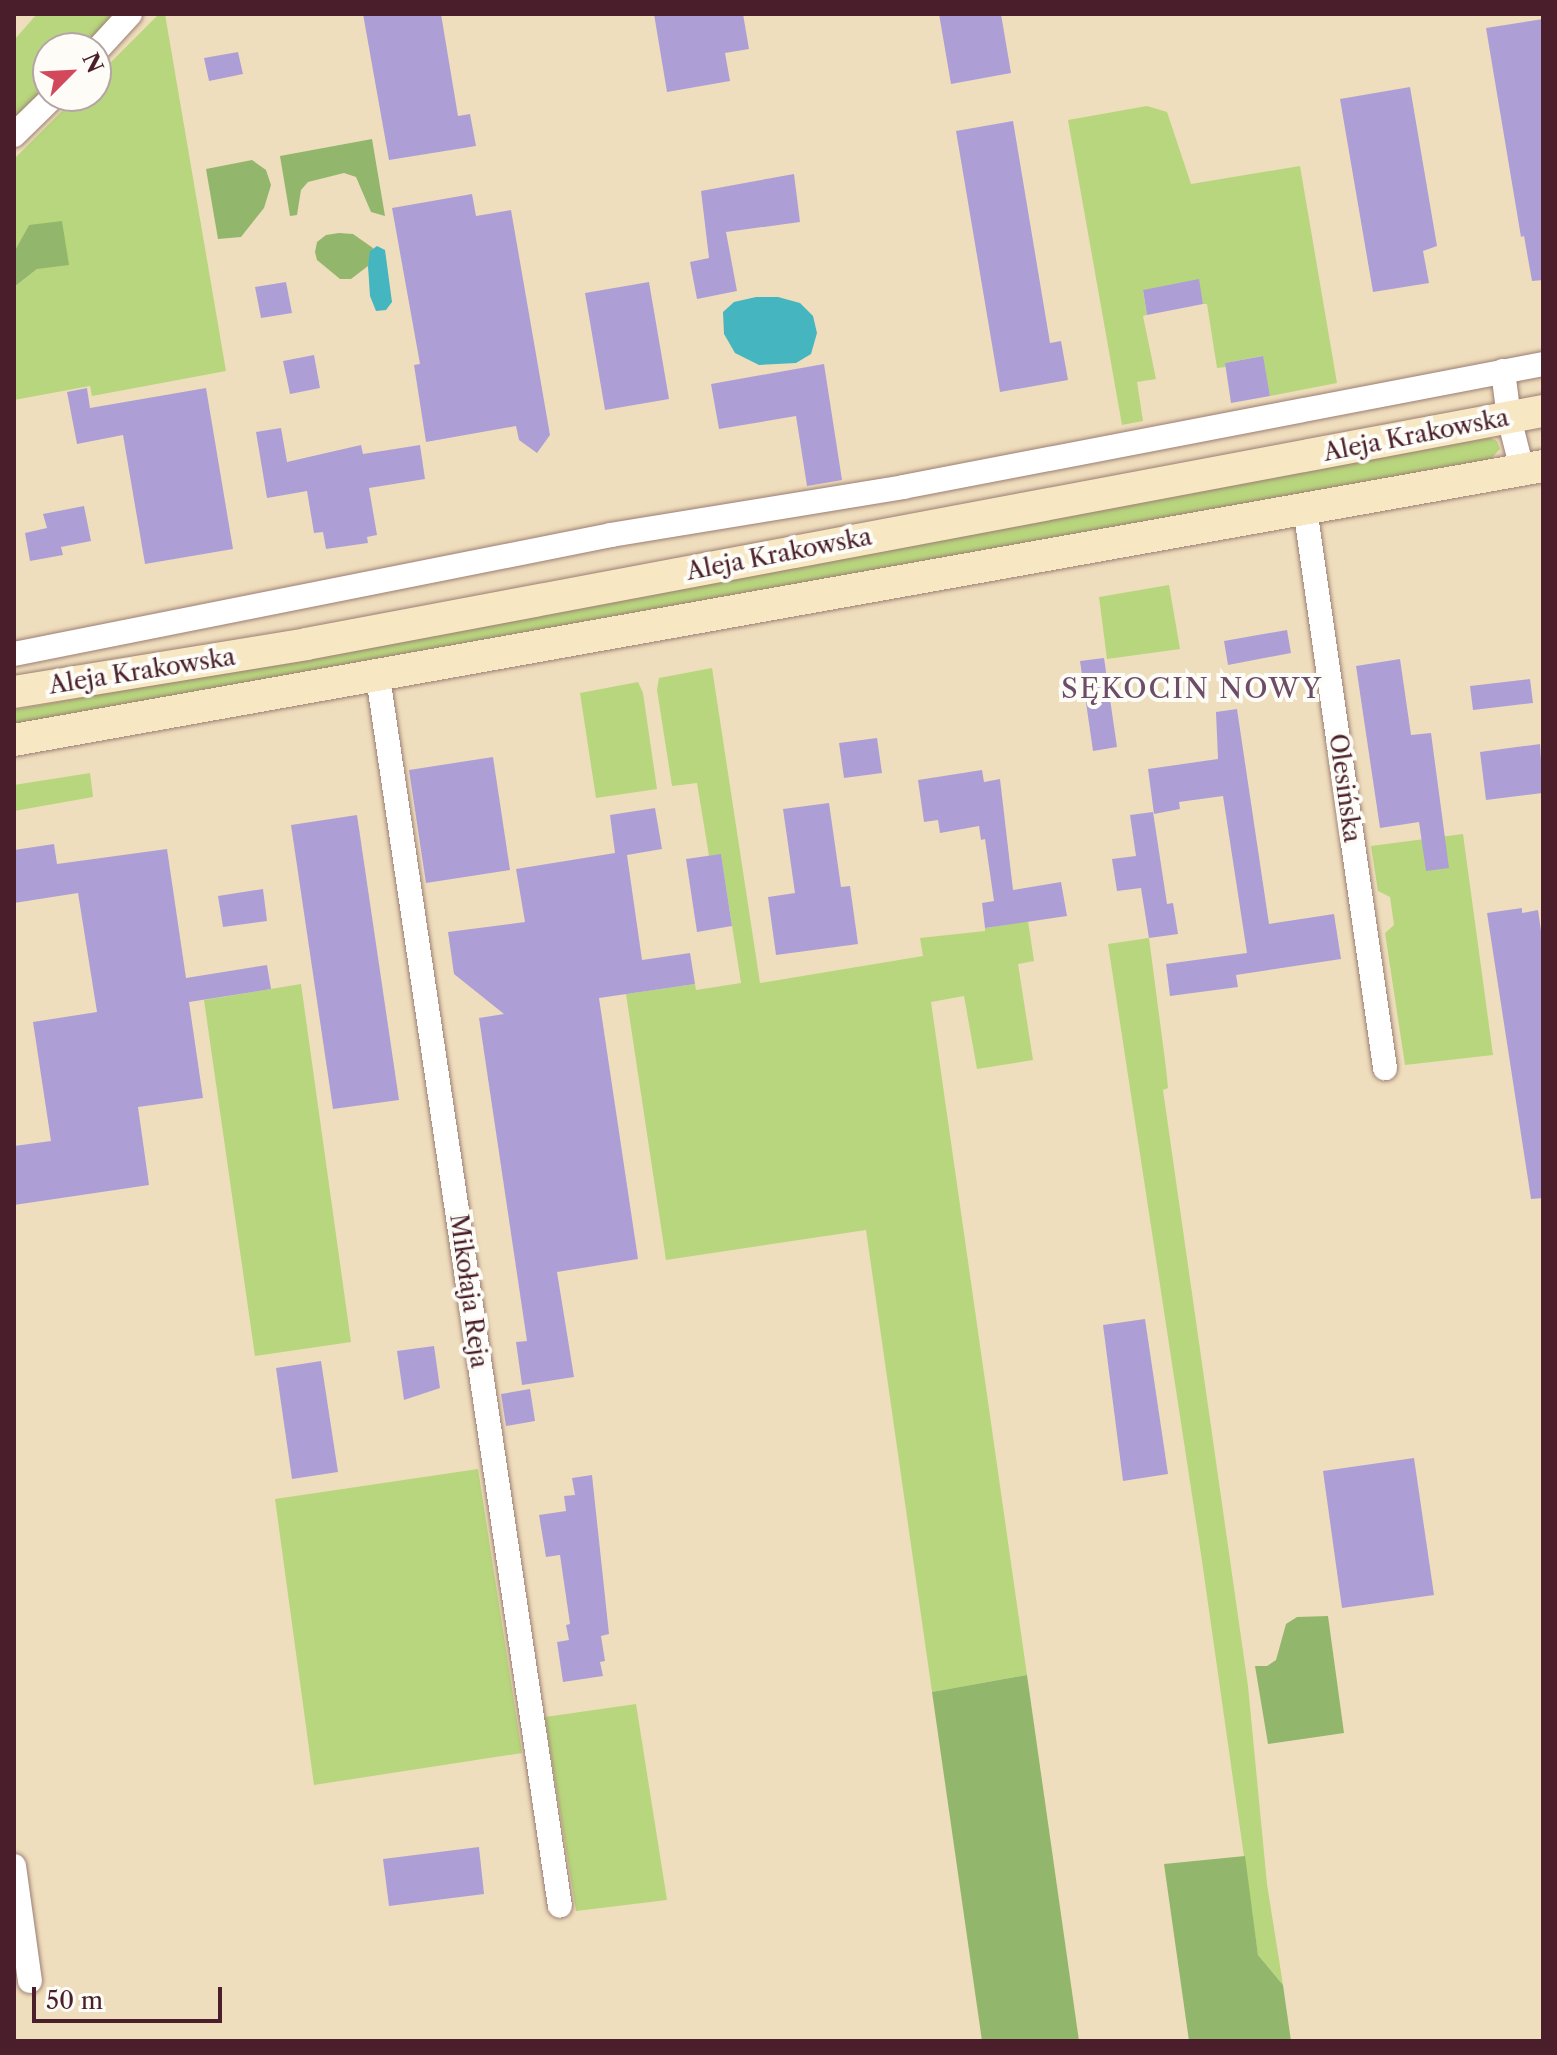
<!DOCTYPE html>
<meta charset="utf-8">
<style>
body{margin:0}
#map{position:relative;width:1557px;height:2055px;overflow:hidden;background:#efdebd;font-family:"Libre Caslon Text",serif}
div>[style]{position:absolute}
[style*='--x']{left:calc(var(--x)*1px);top:calc(var(--y)*1px);width:calc(var(--w)*1px);rotate:calc(var(--a)*1deg)}
.green>*{inset:0;background:#b8d67d}
.forest>*{inset:0;background:#92b76c}
.water>*{inset:0;background:#45b5bf}
.building>*{inset:0;background:#ad9fd6}
.roads{filter:drop-shadow(0 0 2px #9c7e74) drop-shadow(0 0 2px #9c7e74)}
.minor>*{height:24px;margin:-12px;padding:0 12px;transform-origin:12px;border-radius:12px;background:#fff}
.secondary>*{height:32px;margin:-16px;padding:0 16px;transform-origin:16px;border-radius:16px;background:#f7e8c3}
span{translate:-50% -50%;white-space:nowrap;text-align:center;line-height:1.15;-webkit-text-stroke:8px #fdfcf7;paint-order:stroke}
.street-label{font-size:24px;color:#4a1f2b}
.quarter-label{font-size:28px;color:#6d4c67;letter-spacing:2px}
.frame{position:absolute;inset:0;border:16px solid #4a1f2b;pointer-events:none}
.north{position:absolute;left:32px;top:32px;width:80px;height:80px;box-sizing:border-box;background:#fdfcf7;border:2px solid #b5a4a5;border-radius:50%;rotate:66deg;font-size:22px;font-weight:700;line-height:32px;text-align:center;color:#4a1f2b}
.north::after{content:'';display:block;margin:auto;width:28px;height:36px;background:#d1495b;clip-path:polygon(50% 0,100% 100%,50% 72%,0 100%)}
.scale{position:absolute;left:32px;top:1987px;width:190px;height:36px;box-sizing:border-box;border:4px solid #4a1f2b;border-top:0;padding-left:10px;font-size:24px;line-height:28px;white-space:nowrap;color:#4a1f2b;-webkit-text-stroke:6px #fdfcf7;paint-order:stroke}
</style>
<div id="map">
<div class="green">
<i style="clip-path:polygon(37px 14px,118px 14px,85px 48px,48px 48px,48px 86px,14px 119px,14px 40px)"></i>
<i style="clip-path:polygon(159px 14px,165px 14px,226px 371px,92px 396px,90px 386px,14px 400px,14px 287px,37px 269px,29px 225px,14px 252px,14px 159px,77px 96px,96px 96px,96px 77px)"></i>
<i style="clip-path:polygon(1147px 106px,1167px 112px,1191px 184px,1300px 166px,1337px 383px,1270px 396px,1262px 356px,1225px 363px,1226px 367px,1217px 368px,1207px 304px,1203px 304px,1198px 280px,1143px 291px,1147px 315px,1143px 316px,1156px 379px,1137px 382px,1143px 421px,1122px 425px,1068px 120px)"></i>
<i style="clip-path:polygon(1490px 438px,1497px 441px,1500px 449px,1489px 461px,14px 725px,14px 710px)"></i>
<i style="clip-path:polygon(1169px 585px,1180px 649px,1107px 659px,1099px 597px)"></i>
<i style="clip-path:polygon(712px 668px,760px 983px,923px 956px,920px 938px,985px 931px,985px 928px,1028px 921px,1034px 961px,1018px 964px,1033px 1060px,977px 1069px,964px 996px,931px 1002px,1027px 1675px,932px 1692px,866px 1230px,666px 1260px,626px 994px,695px 984px,696px 990px,741px 983px,721px 855px,709px 856px,697px 783px,672px 786px,657px 690px,659px 678px)"></i>
<i style="clip-path:polygon(638px 682px,643px 693px,657px 789px,596px 798px,580px 693px)"></i>
<i style="clip-path:polygon(90px 773px,93px 797px,14px 811px,14px 785px)"></i>
<i style="clip-path:polygon(1463px 834px,1493px 1055px,1405px 1065px,1385px 933px,1394px 925px,1390px 897px,1378px 891px,1371px 846px)"></i>
<i style="clip-path:polygon(1149px 938px,1166px 1068px,1168px 1088px,1163px 1090px,1248px 1686px,1267px 1884px,1283px 1985px,1258px 1955px,1201px 1554px,1108px 944px)"></i>
<i style="clip-path:polygon(301px 984px,351px 1342px,255px 1356px,204px 1000px)"></i>
<i style="clip-path:polygon(478px 1469px,522px 1753px,314px 1785px,275px 1499px)"></i>
<i style="clip-path:polygon(636px 1704px,667px 1900px,576px 1911px,545px 1717px)"></i>
</div>
<div class="forest">
<i style="clip-path:polygon(372px 139px,385px 216px,371px 212px,356px 177px,344px 173px,308px 182px,301px 190px,297px 215px,290px 216px,280px 156px)"></i>
<i style="clip-path:polygon(252px 160px,266px 170px,271px 185px,264px 208px,241px 237px,218px 239px,206px 169px)"></i>
<i style="clip-path:polygon(62px 221px,69px 265px,37px 269px,14px 287px,14px 252px,29px 225px)"></i>
<i style="clip-path:polygon(339px 233px,353px 234px,373px 248px,368px 266px,351px 279px,340px 279px,317px 260px,315px 252px,317px 242px,326px 235px)"></i>
<i style="clip-path:polygon(1328px 1616px,1344px 1733px,1268px 1744px,1255px 1666px,1267px 1666px,1276px 1660px,1286px 1624px,1297px 1617px)"></i>
<i style="clip-path:polygon(1027px 1675px,1079px 2041px,982px 2041px,932px 1692px)"></i>
<i style="clip-path:polygon(1245px 1856px,1258px 1955px,1283px 1985px,1291px 2041px,1189px 2041px,1164px 1864px)"></i>
</div>
<div class="water">
<i style="clip-path:polygon(377px 246px,385px 250px,392px 302px,386px 310px,376px 311px,370px 296px,368px 266px,370px 251px)"></i>
<i style="clip-path:polygon(756px 297px,778px 297px,800px 303px,813px 316px,817px 333px,811px 354px,796px 363px,759px 365px,735px 353px,724px 334px,723px 312px,734px 302px)"></i>
</div>
<div class="building">
<i style="clip-path:polygon(363px 14px,441px 14px,458px 116px,470px 114px,476px 146px,389px 160px)"></i>
<i style="clip-path:polygon(654px 14px,743px 14px,749px 49px,725px 53px,730px 81px,667px 92px)"></i>
<i style="clip-path:polygon(939px 14px,1001px 14px,1011px 73px,951px 84px)"></i>
<i style="clip-path:polygon(1543px 19px,1543px 280px,1532px 281px,1524px 236px,1521px 237px,1486px 28px)"></i>
<i style="clip-path:polygon(238px 52px,243px 74px,209px 81px,204px 58px)"></i>
<i style="clip-path:polygon(1410px 87px,1437px 246px,1423px 251px,1429px 283px,1373px 292px,1340px 99px)"></i>
<i style="clip-path:polygon(1013px 121px,1050px 343px,1061px 341px,1068px 380px,1000px 392px,956px 131px)"></i>
<i style="clip-path:polygon(794px 174px,800px 222px,726px 232px,737px 291px,697px 299px,690px 262px,709px 258px,701px 191px)"></i>
<i style="clip-path:polygon(472px 194px,476px 216px,511px 210px,550px 435px,537px 453px,519px 440px,516px 426px,426px 442px,414px 365px,420px 364px,392px 208px)"></i>
<i style="clip-path:polygon(1199px 279px,1203px 304px,1147px 315px,1143px 290px)"></i>
<i style="clip-path:polygon(286px 282px,292px 313px,261px 318px,255px 287px)"></i>
<i style="clip-path:polygon(649px 282px,669px 399px,605px 410px,585px 293px)"></i>
<i style="clip-path:polygon(314px 355px,320px 388px,290px 394px,283px 361px)"></i>
<i style="clip-path:polygon(1263px 356px,1270px 396px,1231px 403px,1225px 363px)"></i>
<i style="clip-path:polygon(824px 364px,842px 480px,807px 486px,796px 416px,719px 429px,711px 384px)"></i>
<i style="clip-path:polygon(87px 388px,90px 408px,206px 388px,233px 549px,145px 564px,123px 435px,77px 444px,67px 392px)"></i>
<i style="clip-path:polygon(281px 428px,287px 462px,361px 445px,363px 454px,420px 445px,425px 479px,369px 488px,377px 535px,367px 537px,368px 543px,326px 549px,323px 532px,314px 533px,307px 491px,267px 498px,256px 432px)"></i>
<i style="clip-path:polygon(84px 506px,91px 541px,61px 547px,63px 555px,30px 561px,25px 533px,47px 528px,43px 514px)"></i>
<i style="clip-path:polygon(1287px 630px,1291px 653px,1228px 665px,1224px 641px)"></i>
<i style="clip-path:polygon(1104px 658px,1117px 747px,1093px 751px,1080px 661px)"></i>
<i style="clip-path:polygon(1400px 659px,1411px 735px,1431px 733px,1449px 868px,1426px 871px,1419px 822px,1380px 828px,1356px 666px)"></i>
<i style="clip-path:polygon(1530px 679px,1533px 703px,1473px 710px,1470px 686px)"></i>
<i style="clip-path:polygon(1237px 709px,1269px 924px,1334px 914px,1341px 959px,1236px 975px,1238px 987px,1170px 996px,1166px 964px,1247px 953px,1223px 796px,1179px 802px,1180px 809px,1154px 814px,1148px 769px,1218px 759px,1216px 712px)"></i>
<i style="clip-path:polygon(877px 738px,882px 773px,844px 778px,839px 743px)"></i>
<i style="clip-path:polygon(1540px 744px,1543px 793px,1486px 800px,1480px 752px)"></i>
<i style="clip-path:polygon(493px 757px,510px 870px,426px 883px,409px 770px)"></i>
<i style="clip-path:polygon(982px 770px,984px 782px,1000px 779px,1013px 890px,1061px 882px,1067px 916px,985px 928px,982px 903px,994px 901px,985px 839px,981px 840px,979px 826px,940px 833px,938px 820px,924px 822px,918px 780px)"></i>
<i style="clip-path:polygon(829px 803px,841px 887px,850px 886px,858px 944px,776px 955px,768px 897px,795px 893px,783px 809px)"></i>
<i style="clip-path:polygon(655px 808px,662px 849px,627px 855px,642px 960px,690px 953px,695px 984px,599px 998px,638px 1259px,557px 1272px,574px 1377px,522px 1385px,516px 1342px,527px 1341px,479px 1018px,504px 1014px,454px 974px,448px 932px,525px 922px,516px 869px,615px 853px,610px 815px)"></i>
<i style="clip-path:polygon(1153px 812px,1167px 904px,1173px 903px,1178px 934px,1149px 938px,1141px 888px,1117px 891px,1112px 859px,1136px 856px,1130px 815px)"></i>
<i style="clip-path:polygon(357px 815px,399px 1100px,333px 1109px,291px 825px)"></i>
<i style="clip-path:polygon(54px 844px,57px 864px,167px 849px,186px 978px,267px 965px,271px 989px,189px 1002px,203px 1098px,138px 1107px,149px 1185px,14px 1205px,14px 1146px,51px 1141px,33px 1022px,97px 1012px,78px 893px,14px 903px,14px 850px)"></i>
<i style="clip-path:polygon(721px 854px,732px 926px,697px 932px,686px 859px)"></i>
<i style="clip-path:polygon(263px 889px,267px 921px,223px 927px,218px 896px)"></i>
<i style="clip-path:polygon(1522px 908px,1522px 913px,1538px 910px,1543px 945px,1543px 1198px,1531px 1199px,1487px 913px)"></i>
<i style="clip-path:polygon(1145px 1319px,1168px 1474px,1123px 1481px,1103px 1325px)"></i>
<i style="clip-path:polygon(434px 1346px,440px 1388px,404px 1400px,397px 1351px)"></i>
<i style="clip-path:polygon(321px 1361px,338px 1472px,292px 1479px,276px 1368px)"></i>
<i style="clip-path:polygon(530px 1389px,535px 1421px,506px 1426px,501px 1394px)"></i>
<i style="clip-path:polygon(1414px 1458px,1434px 1595px,1342px 1608px,1323px 1471px)"></i>
<i style="clip-path:polygon(592px 1475px,609px 1634px,601px 1636px,605px 1661px,600px 1662px,603px 1676px,563px 1682px,557px 1642px,569px 1640px,566px 1625px,570px 1624px,560px 1555px,546px 1557px,539px 1515px,566px 1511px,564px 1496px,575px 1495px,572px 1478px)"></i>
<i style="clip-path:polygon(479px 1847px,484px 1894px,389px 1906px,383px 1859px)"></i>
</div>
<div class="roads">
<div class="minor">
<i style="--x:96;--y:51;--w:50;--a:-47.4"></i>
<i style="--x:14;--y:135;--w:56;--a:-44.3"></i>
<i style="--x:1503;--y:371;--w:47;--a:82.7"></i>
<i style="--x:1509;--y:418;--w:53;--a:75.7"></i>
<i style="--x:1305;--y:508;--w:566;--a:81.87"></i>
<i style="--x:14;--y:654;--w:609;--a:-11.27"></i>
<i style="--x:611;--y:535;--w:296;--a:-9.3"></i>
<i style="--x:903;--y:487;--w:652;--a:-10.88"></i>
<i style="--x:378;--y:677;--w:1242;--a:81.58"></i>
<i style="--x:14;--y:1866;--w:116;--a:82.1"></i>
</div>
<div class="secondary">
<i style="--x:14;--y:692;--w:296;--a:-9.3"></i>
<i style="--x:306;--y:644;--w:1259;--a:-10.67"></i>
<i style="--x:14;--y:740;--w:1553;--a:-10.16"></i>
</div>
</div>
<div class="street-label">
<span style="left:1416px;top:435px;rotate:-11deg">Aleja Krakowska</span>
<span style="left:779px;top:554px;rotate:-11deg">Aleja Krakowska</span>
<span style="left:142px;top:671px;rotate:-9deg">Aleja Krakowska</span>
<span style="left:1345px;top:788px;rotate:82deg">Olesińska</span>
<span style="left:469px;top:1291px;rotate:82deg">Mikołaja Reja</span>
</div>
<div class="quarter-label">
<span style="left:1192px;top:688px">SĘKOCIN NOWY</span>
</div>
<div class="frame"></div>
<div class="north">N</div>
<div class="scale">50 m</div>
</div>
